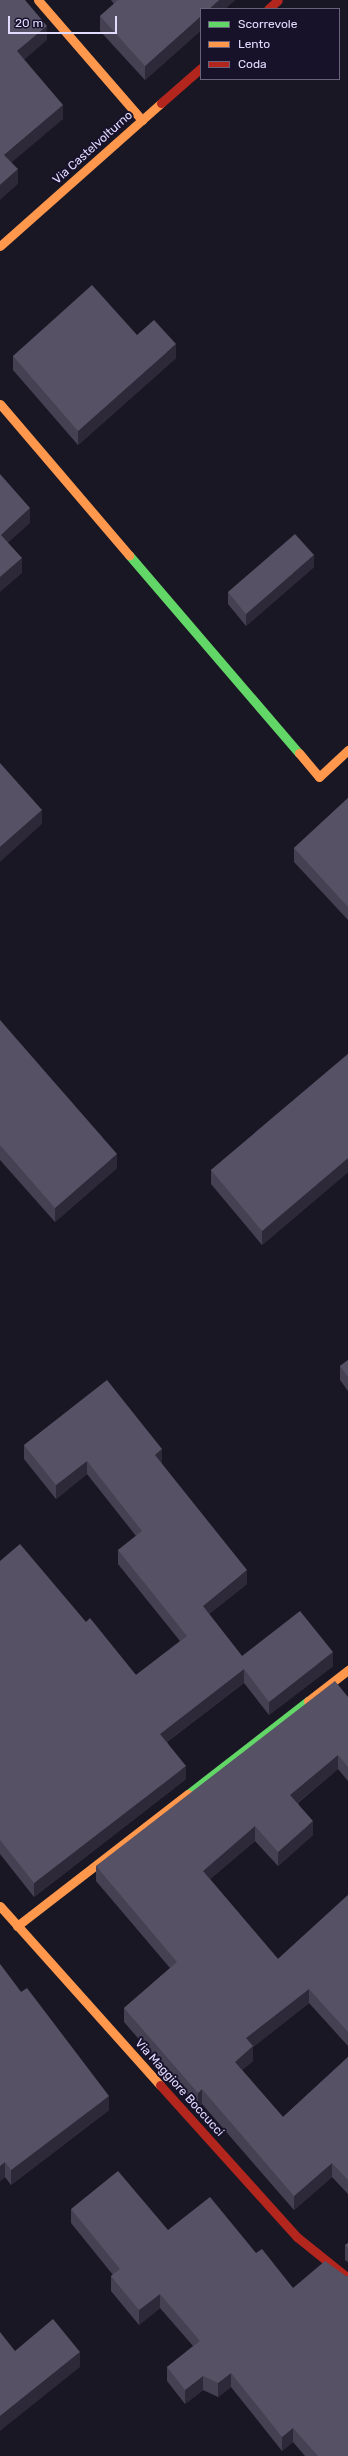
<!DOCTYPE html>
<style>
body{margin:0}
#map{position:relative;width:348px;height:2456px;overflow:hidden;background:#1a1724;font-family:Rubik,sans-serif}
div>[style]{position:absolute}
[style*='--x']{left:calc(var(--x)*1px);top:calc(var(--y)*1px);width:calc(var(--w)*1px);rotate:calc(var(--a)*1deg)}
.fast>*{height:9px;margin:-4.5px;padding:0 4.5px;transform-origin:4.5px;border-radius:4.5px;background:#63d668}
.slow>*{height:9px;margin:-4.5px;padding:0 4.5px;transform-origin:4.5px;border-radius:4.5px;background:#ff974d}
.jam>*{height:9px;margin:-4.5px;padding:0 4.5px;transform-origin:4.5px;border-radius:4.5px;background:#b3261e}
.wall>*{inset:0;background:#454153}
.shaded-wall>*{inset:0;background:#2d2938}
.building>*{inset:0;background:#565165}
span{translate:-50% -50%;white-space:nowrap;text-align:center;line-height:1.15;-webkit-text-stroke:4px #17112a;paint-order:stroke}
.street-label{font-size:12px;color:#e2dbfe}
.legend{position:absolute;left:200px;top:8px;width:140px;height:72px;box-sizing:border-box;background:#17112a;border:1px solid #68627f;margin:0;padding:5px 7px;list-style:none;font-size:12px;color:#e2dbfe}
.legend li{display:flex;align-items:center;gap:8px;height:20px}
.legend b{width:20px;border:1px solid #68627f}
.scale{position:absolute;left:8px;top:16px;width:109px;height:18px;box-sizing:border-box;border:2px solid #e2dbfe;border-top:0;padding-left:5px;font-size:12px;line-height:14px;white-space:nowrap;color:#e2dbfe;-webkit-text-stroke:3px #17112a;paint-order:stroke}
</style>
<div id="map">
<div class="fast">
<i style="--x:129;--y:555;--w:261;--a:49.4"></i>
<i style="--x:188;--y:1794;--w:152;--a:-37.8"></i>
</div>
<div class="slow">
<i style="--x:38;--y:0;--w:159;--a:49.1"></i>
<i style="--x:0;--y:246;--w:215;--a:-41.6"></i>
<i style="--x:0;--y:404;--w:199;--a:49.5"></i>
<i style="--x:299;--y:753;--w:31;--a:50"></i>
<i style="--x:319;--y:777;--w:40;--a:-43"></i>
<i style="--x:308;--y:1701;--w:51;--a:-37.8"></i>
<i style="--x:0;--y:1906;--w:240;--a:48.2"></i>
<i style="--x:17;--y:1926;--w:216;--a:-37.7"></i>
</div>
<div class="jam">
<i style="--x:268;--y:9;--w:13;--a:-42"></i>
<i style="--x:161;--y:103;--w:53;--a:-41.2"></i>
<i style="--x:160;--y:2085;--w:205;--a:48"></i>
<i style="--x:297;--y:2237;--w:65;--a:38.8"></i>
</div>
<div class="wall">
<i style="clip-path:polygon(111px 0,235px 0,145px 80px,100px 31px,100px 16px,114px 4px)"></i>
<i style="clip-path:polygon(137px 335px,176px 358px,78px 445px,13px 370px,13px 356px)"></i>
<i style="clip-path:polygon(314px 567px,246px 626px,228px 604px,228px 592px)"></i>
<i style="clip-path:polygon(348px 798px,348px 920px,294px 862px,294px 848px)"></i>
<i style="clip-path:polygon(0 1020px,117px 1168px,55px 1222px,0 1160px)"></i>
<i style="clip-path:polygon(348px 1054px,348px 1172px,262px 1245px,211px 1184px,211px 1170px)"></i>
<i style="clip-path:polygon(348px 1360px,348px 1391px,340px 1380px,340px 1366px)"></i>
<i style="clip-path:polygon(24px 1445px,162px 1463px,162px 1464px,247px 1584px,209px 1614px,242px 1656px,333px 1666px,269px 1715px,244px 1683px,167px 1742px,186px 1779px,34px 1897px,0 1854px,0 1561px,86px 1622px,136px 1675px,180px 1641px,118px 1564px,118px 1550px,136px 1536px,87px 1474px,56px 1499px,24px 1459px)"></i>
<i style="clip-path:polygon(348px 1697px,348px 1781px,338px 1769px,298px 1803px,313px 1835px,278px 1866px,255px 1841px,210px 1879px,278px 1959px,348px 1895px,348px 2046px,309px 2003px,253px 2047px,253px 2061px,242px 2070px,283px 2117px,348px 2057px,348px 2194px,332px 2177px,294px 2210px,202px 2104px,198px 2107px,124px 2022px,124px 2008px,170px 1968px,96px 1881px,96px 1866px)"></i>
<i style="clip-path:polygon(0 1964px,109px 2110px,11px 2185px,5px 2177px,0 2181px)"></i>
<i style="clip-path:polygon(71px 2209px,168px 2230px,256px 2253px,293px 2288px,346px 2276px,348px 2456px,305px 2456px,293px 2442px,282px 2451px,231px 2387px,218px 2397px,203px 2390px,185px 2404px,167px 2381px,167px 2367px,193px 2346px,160px 2308px,139px 2325px,111px 2291px,111px 2276px,113px 2275px,71px 2223px)"></i>
<i style="clip-path:polygon(348px 2239px,348px 2262px,345px 2260px,345px 2245px,348px 2243px)"></i>
</div>
<div class="shaded-wall">
<i style="clip-path:polygon(219px 0,235px 0,225px 9px,209px 9px)"></i>
<i style="clip-path:polygon(201px 16px,201px 30px,145px 80px,145px 66px)"></i>
<i style="clip-path:polygon(47px 26px,47px 40px,17px 66px,17px 51px)"></i>
<i style="clip-path:polygon(63px 105px,63px 119px,4px 169px,4px 155px)"></i>
<i style="clip-path:polygon(18px 169px,18px 184px,0 200px,0 185px)"></i>
<i style="clip-path:polygon(176px 344px,176px 358px,78px 445px,78px 431px)"></i>
<i style="clip-path:polygon(30px 508px,30px 523px,1px 549px,1px 535px)"></i>
<i style="clip-path:polygon(314px 555px,314px 567px,246px 626px,246px 614px)"></i>
<i style="clip-path:polygon(22px 558px,22px 573px,0 592px,0 577px)"></i>
<i style="clip-path:polygon(42px 810px,42px 824px,0 862px,0 847px)"></i>
<i style="clip-path:polygon(117px 1154px,117px 1168px,55px 1222px,55px 1208px)"></i>
<i style="clip-path:polygon(348px 1158px,348px 1172px,262px 1245px,262px 1231px)"></i>
<i style="clip-path:polygon(162px 1449px,162px 1463px,155px 1469px,155px 1455px)"></i>
<i style="clip-path:polygon(87px 1461px,87px 1474px,56px 1499px,56px 1485px)"></i>
<i style="clip-path:polygon(247px 1570px,247px 1584px,203px 1619px,203px 1606px)"></i>
<i style="clip-path:polygon(333px 1652px,333px 1666px,269px 1715px,269px 1702px)"></i>
<i style="clip-path:polygon(244px 1669px,244px 1683px,160px 1747px,160px 1734px)"></i>
<i style="clip-path:polygon(338px 1755px,338px 1769px,290px 1809px,290px 1795px)"></i>
<i style="clip-path:polygon(186px 1766px,186px 1779px,34px 1897px,34px 1883px)"></i>
<i style="clip-path:polygon(313px 1821px,313px 1835px,278px 1866px,278px 1852px)"></i>
<i style="clip-path:polygon(255px 1826px,255px 1841px,203px 1885px,203px 1871px)"></i>
<i style="clip-path:polygon(309px 1989px,309px 2003px,253px 2047px,253px 2061px,235px 2076px,235px 2062px,246px 2038px)"></i>
<i style="clip-path:polygon(202px 2089px,202px 2104px,198px 2107px,198px 2093px)"></i>
<i style="clip-path:polygon(109px 2096px,109px 2110px,11px 2185px,11px 2170px)"></i>
<i style="clip-path:polygon(5px 2162px,5px 2177px,0 2181px,0 2166px)"></i>
<i style="clip-path:polygon(332px 2163px,332px 2177px,294px 2210px,294px 2196px)"></i>
<i style="clip-path:polygon(160px 2294px,160px 2308px,139px 2325px,139px 2310px)"></i>
<i style="clip-path:polygon(80px 2352px,80px 2367px,0 2431px,0 2416px)"></i>
<i style="clip-path:polygon(231px 2373px,231px 2387px,218px 2397px,218px 2383px)"></i>
<i style="clip-path:polygon(203px 2376px,203px 2390px,185px 2404px,185px 2390px)"></i>
<i style="clip-path:polygon(293px 2428px,293px 2442px,282px 2451px,282px 2437px)"></i>
</div>
<div class="building">
<i style="clip-path:polygon(0 0,25px 0,47px 26px,17px 51px,63px 105px,4px 155px,18px 169px,0 185px)"></i>
<i style="clip-path:polygon(118px 0,219px 0,209px 9px,201px 9px,201px 16px,145px 66px,100px 16px)"></i>
<i style="clip-path:polygon(92px 285px,137px 335px,154px 320px,176px 344px,78px 431px,13px 356px)"></i>
<i style="clip-path:polygon(0 474px,30px 508px,1px 535px,22px 558px,0 577px)"></i>
<i style="clip-path:polygon(295px 534px,314px 555px,246px 614px,228px 592px)"></i>
<i style="clip-path:polygon(0 763px,42px 810px,0 847px)"></i>
<i style="clip-path:polygon(348px 798px,348px 907px,294px 848px)"></i>
<i style="clip-path:polygon(0 1020px,117px 1154px,55px 1208px,0 1145px)"></i>
<i style="clip-path:polygon(348px 1054px,348px 1158px,262px 1231px,211px 1170px)"></i>
<i style="clip-path:polygon(348px 1360px,348px 1377px,340px 1366px)"></i>
<i style="clip-path:polygon(107px 1380px,162px 1449px,155px 1455px,247px 1570px,203px 1606px,242px 1656px,300px 1611px,333px 1652px,269px 1702px,244px 1669px,160px 1734px,186px 1766px,34px 1883px,0 1840px,0 1561px,20px 1544px,86px 1622px,90px 1618px,136px 1675px,187px 1636px,118px 1550px,142px 1531px,87px 1461px,56px 1485px,24px 1445px)"></i>
<i style="clip-path:polygon(335px 1681px,348px 1697px,348px 1767px,338px 1755px,290px 1795px,313px 1821px,278px 1852px,255px 1826px,203px 1871px,278px 1959px,348px 1895px,348px 2032px,309px 1989px,246px 2038px,253px 2046px,235px 2062px,283px 2117px,348px 2057px,348px 2180px,332px 2163px,294px 2196px,202px 2089px,198px 2093px,124px 2008px,177px 1962px,96px 1866px)"></i>
<i style="clip-path:polygon(0 1964px,21px 1992px,27px 1988px,109px 2096px,11px 2170px,5px 2162px,0 2166px)"></i>
<i style="clip-path:polygon(118px 2171px,168px 2230px,210px 2197px,256px 2253px,262px 2249px,293px 2288px,325px 2261px,346px 2276px,348px 2276px,348px 2456px,318px 2456px,293px 2428px,282px 2437px,231px 2373px,218px 2383px,203px 2376px,185px 2390px,167px 2367px,200px 2341px,160px 2294px,139px 2310px,111px 2276px,120px 2269px,71px 2209px)"></i>
<i style="clip-path:polygon(348px 2243px,348px 2248px,345px 2245px)"></i>
<i style="clip-path:polygon(53px 2319px,80px 2352px,0 2416px,0 2332px,15px 2351px)"></i>
</div>
<div class="street-label">
<span style="left:93px;top:148px;rotate:-42deg">Via Castelvolturno</span>
<span style="left:179px;top:2088px;rotate:48deg">Via Maggiore Boccucci</span>
</div>
<ul class="legend">
<li><b style="height:5px;background:#63d668"></b>Scorrevole</li>
<li><b style="height:5px;background:#ff974d"></b>Lento</li>
<li><b style="height:5px;background:#b3261e"></b>Coda</li>
</ul>
<div class="scale">20 m</div>
</div>
